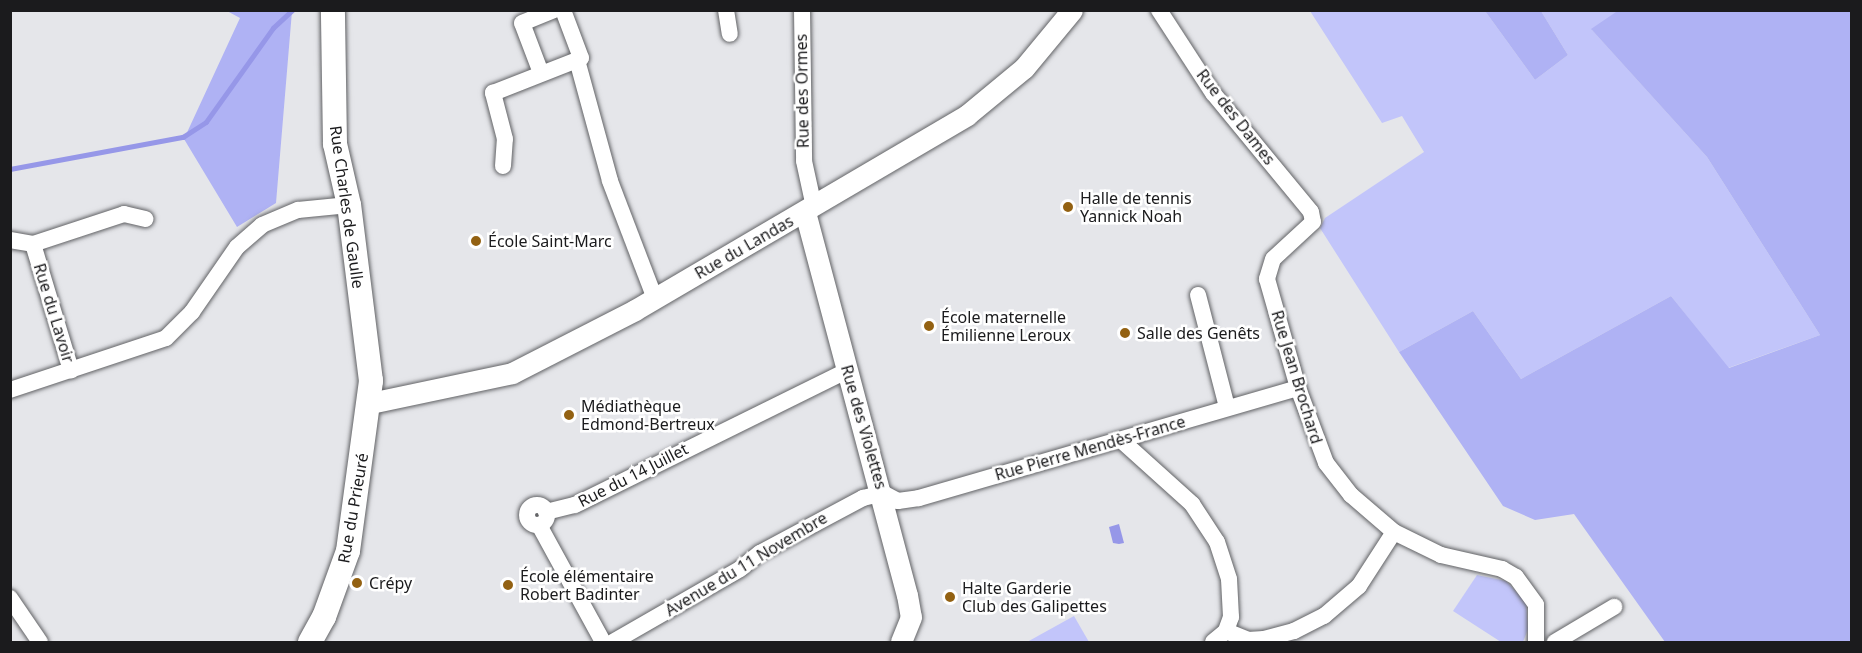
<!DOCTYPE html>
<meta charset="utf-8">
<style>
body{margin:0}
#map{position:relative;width:1862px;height:653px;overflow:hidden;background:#e5e6ea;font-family:"Noto Sans",sans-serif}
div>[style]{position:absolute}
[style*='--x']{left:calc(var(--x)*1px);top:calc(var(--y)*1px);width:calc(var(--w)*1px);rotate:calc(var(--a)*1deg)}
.green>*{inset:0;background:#c2c5fa}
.forest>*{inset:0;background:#afb2f4}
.water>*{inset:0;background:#9697e8}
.stream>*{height:4.5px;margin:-2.25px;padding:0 2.25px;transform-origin:2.25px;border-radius:2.25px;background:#9697e8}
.roads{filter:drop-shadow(0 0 2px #616265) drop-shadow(0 0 2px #616265)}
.minor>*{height:16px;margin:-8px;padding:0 8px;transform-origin:8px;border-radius:8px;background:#fff}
.minor>.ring{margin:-8px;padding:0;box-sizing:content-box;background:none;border:16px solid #fff;border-radius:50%}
.tertiary>*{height:21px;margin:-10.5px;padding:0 10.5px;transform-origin:10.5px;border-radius:10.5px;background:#fff}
.secondary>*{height:24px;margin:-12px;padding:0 12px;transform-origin:12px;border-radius:12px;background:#fff}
.dots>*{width:16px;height:16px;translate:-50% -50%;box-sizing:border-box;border:3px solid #fff;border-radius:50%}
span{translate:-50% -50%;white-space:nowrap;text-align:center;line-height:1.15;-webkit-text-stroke:5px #fff;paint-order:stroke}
.street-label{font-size:16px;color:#1b1b1d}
.poi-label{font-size:16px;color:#1b1b1d}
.left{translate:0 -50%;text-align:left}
.frame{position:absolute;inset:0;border:12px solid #1b1b1d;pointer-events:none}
</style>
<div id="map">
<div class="green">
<i style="clip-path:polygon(1310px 11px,1485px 11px,1535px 80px,1568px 55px,1541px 11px,1619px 11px,1592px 30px,1707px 157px,1820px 335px,1728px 368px,1671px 296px,1521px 379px,1473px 311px,1399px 352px,1320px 228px,1325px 218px,1424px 152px,1402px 116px,1382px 123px)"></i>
<i style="clip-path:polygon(1477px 575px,1506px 581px,1526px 602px,1528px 629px,1523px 642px,1501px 642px,1453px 611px)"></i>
<i style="clip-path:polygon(1074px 616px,1089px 642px,1027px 642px)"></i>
</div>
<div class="forest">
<i style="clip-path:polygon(1619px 10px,1851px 11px,1851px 642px,1665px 642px,1574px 514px,1535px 520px,1503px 506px,1399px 352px,1473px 311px,1521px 379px,1671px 296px,1729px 368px,1820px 335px,1707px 157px,1591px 29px)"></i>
<i style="clip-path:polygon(227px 11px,292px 11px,276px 203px,237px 227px,184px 139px,240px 18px)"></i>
<i style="clip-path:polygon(1485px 11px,1541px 11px,1568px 55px,1535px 80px)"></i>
</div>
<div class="water">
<i style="clip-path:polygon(1119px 524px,1124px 543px,1119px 544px,1113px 543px,1109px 527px)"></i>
</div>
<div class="stream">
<i style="--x:10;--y:169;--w:176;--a:-10.5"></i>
<i style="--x:183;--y:137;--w:27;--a:-33"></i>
<i style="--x:206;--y:122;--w:115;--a:-54.5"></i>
<i style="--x:273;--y:28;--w:26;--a:-43"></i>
</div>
<div class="roads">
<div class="minor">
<i style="--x:563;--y:10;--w:51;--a:69.4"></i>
<i style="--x:581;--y:58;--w:4;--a:153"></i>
<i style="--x:726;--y:10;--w:24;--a:81"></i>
<i style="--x:802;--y:10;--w:151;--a:89.2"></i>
<i style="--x:804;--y:161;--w:47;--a:77.7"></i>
<i style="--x:1159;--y:10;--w:99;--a:57"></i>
<i style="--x:1213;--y:93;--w:154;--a:50.5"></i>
<i style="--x:1311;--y:212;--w:10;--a:79"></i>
<i style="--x:1313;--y:222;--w:54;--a:137.2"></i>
<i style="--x:1273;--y:259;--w:21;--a:107"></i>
<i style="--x:1267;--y:279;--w:113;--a:74.1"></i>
<i style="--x:1298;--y:388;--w:80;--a:69.5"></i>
<i style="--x:1326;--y:463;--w:41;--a:52"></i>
<i style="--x:1351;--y:495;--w:57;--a:40.7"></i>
<i style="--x:1394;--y:532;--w:52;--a:26.1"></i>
<i style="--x:1441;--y:555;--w:63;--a:12.9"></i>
<i style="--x:1502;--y:569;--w:16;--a:30"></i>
<i style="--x:1516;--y:577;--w:34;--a:54"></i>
<i style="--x:1536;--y:605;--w:37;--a:90"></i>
<i style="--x:541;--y:73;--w:53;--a:-110.8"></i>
<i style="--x:522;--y:23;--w:35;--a:-22"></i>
<i style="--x:503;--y:166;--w:27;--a:-86"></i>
<i style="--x:505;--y:139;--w:48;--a:-104.6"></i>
<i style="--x:493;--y:93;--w:90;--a:-21.4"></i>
<i style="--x:577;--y:60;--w:125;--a:74.7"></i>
<i style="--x:610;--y:181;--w:126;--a:69.1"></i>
<i style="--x:10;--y:240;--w:23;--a:10"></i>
<i style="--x:33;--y:244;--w:132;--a:73.2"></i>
<i style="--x:33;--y:244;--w:96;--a:-18.2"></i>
<i style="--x:124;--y:214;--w:22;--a:13"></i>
<i style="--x:1198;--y:295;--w:116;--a:75.5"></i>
<i style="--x:10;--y:390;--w:164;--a:-18.4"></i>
<i style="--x:166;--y:338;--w:37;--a:-45"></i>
<i style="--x:192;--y:312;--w:79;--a:-55.3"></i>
<i style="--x:237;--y:247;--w:33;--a:-41"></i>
<i style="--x:262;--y:225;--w:39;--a:-23"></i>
<i style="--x:298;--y:210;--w:51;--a:-5.6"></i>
<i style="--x:1121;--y:440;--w:96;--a:42"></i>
<i style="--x:1192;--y:504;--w:45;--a:56.7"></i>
<i style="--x:1217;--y:542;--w:39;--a:72"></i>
<i style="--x:1229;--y:579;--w:38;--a:87"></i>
<i style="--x:1231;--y:617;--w:15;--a:110"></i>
<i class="ring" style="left:527px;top:505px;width:4px;height:4px"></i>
<i style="--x:546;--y:512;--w:30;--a:-14"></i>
<i style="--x:575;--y:505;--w:305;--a:-26.3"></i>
<i style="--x:539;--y:525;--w:133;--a:61.3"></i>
<i style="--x:10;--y:598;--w:53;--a:55.7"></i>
<i style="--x:613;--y:642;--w:146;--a:-29.9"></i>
<i style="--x:740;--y:569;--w:26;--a:-39"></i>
<i style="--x:760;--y:553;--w:117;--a:-28.1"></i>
<i style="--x:863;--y:498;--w:21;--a:-14"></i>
<i style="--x:883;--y:493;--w:17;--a:28"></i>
<i style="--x:898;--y:501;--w:21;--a:-8"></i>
<i style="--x:919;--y:498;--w:395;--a:-16.2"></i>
<i style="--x:1213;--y:642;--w:17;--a:-40"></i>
<i style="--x:1226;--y:631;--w:24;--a:22"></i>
<i style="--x:1248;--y:640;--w:16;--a:-4"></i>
<i style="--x:1264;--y:639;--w:31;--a:-15"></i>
<i style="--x:1294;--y:631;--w:34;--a:-27"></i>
<i style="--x:1324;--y:616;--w:46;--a:-40.6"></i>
<i style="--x:1359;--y:586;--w:64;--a:-57.1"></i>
<i style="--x:1555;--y:642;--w:69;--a:-30.7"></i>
</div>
<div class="tertiary">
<i style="--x:805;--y:212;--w:396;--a:75.1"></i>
<i style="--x:907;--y:595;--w:22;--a:80"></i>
<i style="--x:911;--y:617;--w:27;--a:112"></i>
<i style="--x:370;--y:403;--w:145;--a:-11.9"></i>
<i style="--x:512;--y:373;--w:138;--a:-27.1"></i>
<i style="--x:635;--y:310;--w:385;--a:-30.4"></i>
<i style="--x:967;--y:115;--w:74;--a:-39.5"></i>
<i style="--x:1024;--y:68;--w:75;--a:-50.4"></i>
</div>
<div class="secondary">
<i style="--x:310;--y:642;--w:29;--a:-61"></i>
<i style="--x:324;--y:617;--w:70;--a:-70"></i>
<i style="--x:348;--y:551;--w:172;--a:-82.3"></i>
<i style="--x:371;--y:381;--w:177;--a:-97.1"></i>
<i style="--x:349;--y:205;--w:63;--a:-102.9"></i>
<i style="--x:335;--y:144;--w:134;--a:-90.9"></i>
</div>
</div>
<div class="dots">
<i style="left:1068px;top:207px;background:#936112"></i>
<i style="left:476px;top:241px;background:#936112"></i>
<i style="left:929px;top:326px;background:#936112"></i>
<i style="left:1125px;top:333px;background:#936112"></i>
<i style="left:569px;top:415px;background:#936112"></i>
<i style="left:357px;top:583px;background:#936112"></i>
<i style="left:508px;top:585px;background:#936112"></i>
<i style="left:950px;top:597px;background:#936112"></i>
</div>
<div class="street-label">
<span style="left:802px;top:91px;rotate:-91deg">Rue des Ormes</span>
<span style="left:1236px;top:117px;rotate:52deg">Rue des Dames</span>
<span style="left:347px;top:207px;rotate:82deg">Rue Charles de Gaulle</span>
<span style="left:744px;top:247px;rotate:-30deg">Rue du Landas</span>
<span style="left:54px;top:313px;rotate:73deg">Rue du Lavoir</span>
<span style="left:1297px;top:377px;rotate:73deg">Rue Jean Brochard</span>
<span style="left:864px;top:427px;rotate:74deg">Rue des Violettes</span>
<span style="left:1090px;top:448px;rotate:-16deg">Rue Pierre Mendès-France</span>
<span style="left:633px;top:475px;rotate:-27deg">Rue du 14 Juillet</span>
<span style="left:353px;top:508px;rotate:-80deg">Rue du Prieuré</span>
<span style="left:746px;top:564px;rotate:-31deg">Avenue du 11 Novembre</span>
</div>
<div class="poi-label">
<span class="left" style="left:1080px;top:207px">Halle de tennis<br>Yannick Noah</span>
<span class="left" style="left:488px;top:241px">École Saint-Marc</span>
<span class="left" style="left:941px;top:326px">École maternelle<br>Émilienne Leroux</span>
<span class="left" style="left:1137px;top:333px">Salle des Genêts</span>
<span class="left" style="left:581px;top:415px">Médiathèque<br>Edmond-Bertreux</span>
<span class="left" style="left:520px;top:585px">École élémentaire<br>Robert Badinter</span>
<span class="left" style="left:369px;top:583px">Crépy</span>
<span class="left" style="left:962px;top:597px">Halte Garderie<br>Club des Galipettes</span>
</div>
<div class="frame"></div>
</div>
